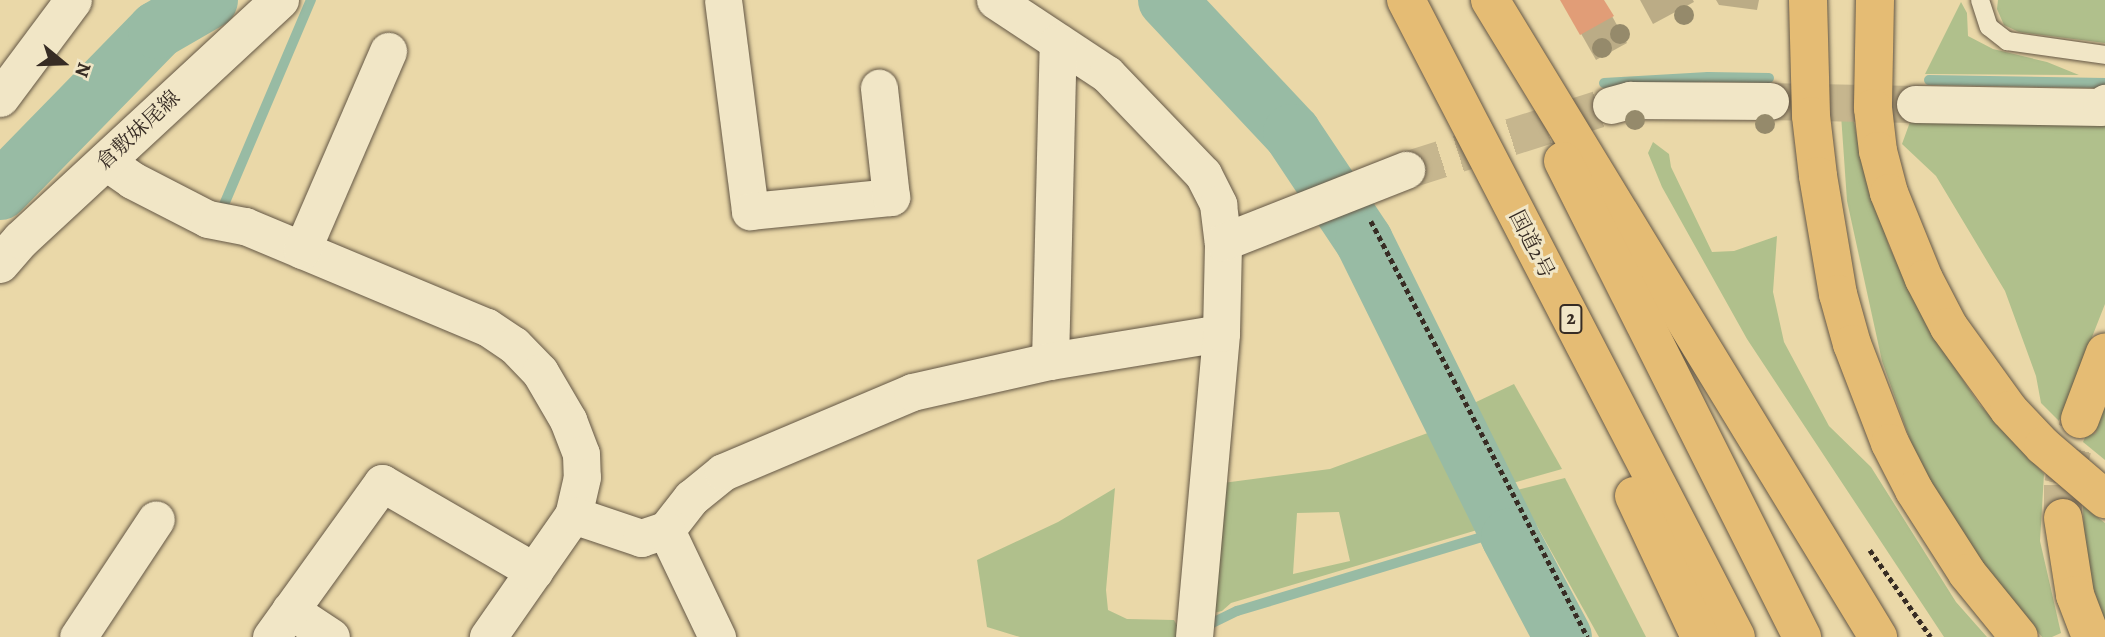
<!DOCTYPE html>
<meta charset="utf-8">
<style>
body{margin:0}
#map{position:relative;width:2105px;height:637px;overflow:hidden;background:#ead8a8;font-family:Alegreya,"Noto Serif JP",serif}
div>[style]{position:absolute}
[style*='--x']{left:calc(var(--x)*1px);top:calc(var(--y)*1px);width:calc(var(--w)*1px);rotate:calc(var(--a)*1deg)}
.green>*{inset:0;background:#b0c08c}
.shadow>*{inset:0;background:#0003}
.stream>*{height:10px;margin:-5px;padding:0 5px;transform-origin:5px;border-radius:5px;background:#98bba4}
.river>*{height:58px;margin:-29px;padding:0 29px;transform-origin:29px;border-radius:29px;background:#98bba4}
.building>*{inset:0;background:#e19d77}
.street-tunnel>*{height:37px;margin-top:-18.5px;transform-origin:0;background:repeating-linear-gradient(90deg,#c6b68e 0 37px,transparent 0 55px)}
.highway-tunnel>*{height:38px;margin-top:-19px;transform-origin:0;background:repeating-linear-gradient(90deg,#c6b68e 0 38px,transparent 0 57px)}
.path>*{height:4.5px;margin-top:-2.25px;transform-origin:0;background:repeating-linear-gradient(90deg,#372c24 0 5px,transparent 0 8.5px)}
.roads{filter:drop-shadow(0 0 2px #645745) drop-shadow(0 0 2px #645745)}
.lane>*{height:18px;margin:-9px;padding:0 9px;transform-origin:9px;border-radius:9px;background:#f1e6c6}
.street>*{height:37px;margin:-18.5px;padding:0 18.5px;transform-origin:18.5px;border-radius:18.5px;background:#f1e6c6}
.secondary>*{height:38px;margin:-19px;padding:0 19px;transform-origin:19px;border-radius:19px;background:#f1e6c6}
.highway>*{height:38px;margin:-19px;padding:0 19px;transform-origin:19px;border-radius:19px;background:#e5bc74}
.trees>*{width:20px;height:20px;margin:-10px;border-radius:50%;background:#958a6b}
span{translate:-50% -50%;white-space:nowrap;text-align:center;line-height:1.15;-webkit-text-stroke:6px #f1e6c6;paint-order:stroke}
.shield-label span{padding:2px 5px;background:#f1e6c6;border:2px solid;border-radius:5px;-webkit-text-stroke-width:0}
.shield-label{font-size:19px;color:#372c24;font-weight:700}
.street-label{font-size:21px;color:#372c24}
.north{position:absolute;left:28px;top:28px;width:70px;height:70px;-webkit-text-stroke:5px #f1e6c6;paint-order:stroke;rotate:109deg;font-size:19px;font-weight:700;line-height:28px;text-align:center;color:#372c24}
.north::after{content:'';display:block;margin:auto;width:24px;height:32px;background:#372c24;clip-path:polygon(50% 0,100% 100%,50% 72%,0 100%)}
</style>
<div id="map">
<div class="green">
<i style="clip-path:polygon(1998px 0,2105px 0,2105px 43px,2019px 32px,2004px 25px,1997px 9px)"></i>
<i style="clip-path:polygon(1961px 2px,1967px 13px,1968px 36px,1993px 49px,2047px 62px,2079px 75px,1925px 74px)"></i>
<i style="clip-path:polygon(1839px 86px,1847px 86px,1860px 153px,1889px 246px,1927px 326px,1979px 404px,2044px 474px,2040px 541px,2061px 633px,2052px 637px,2042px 637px,1973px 553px,1918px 462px,1882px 361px,1847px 201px)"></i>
<i style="clip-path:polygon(1914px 111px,2105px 114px,2105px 304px,2059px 421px,2041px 403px,2036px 376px,2005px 291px,1936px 176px,1902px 144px)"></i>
<i style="clip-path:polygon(1653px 142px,1669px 154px,1671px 167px,1712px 252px,1734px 251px,1777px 236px,1773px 292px,1784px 342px,1829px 426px,1871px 467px,1956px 602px,1987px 637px,1944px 637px,1747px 339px,1662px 187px,1648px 153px)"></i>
<i style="clip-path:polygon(1514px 384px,1562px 469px,1513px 483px,1474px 403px)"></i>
<i style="clip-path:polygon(2105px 391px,2105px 460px,2083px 442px)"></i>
<i style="clip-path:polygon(evenodd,1444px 427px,1494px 525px,1231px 603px,1222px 611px,1209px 614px,1223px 483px,1330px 469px,1444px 427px,1339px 512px,1350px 561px,1293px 574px,1297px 513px,1339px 512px)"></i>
<i style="clip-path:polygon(1565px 478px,1646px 637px,1599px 637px,1517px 490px)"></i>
<i style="clip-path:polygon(1115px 488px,1106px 590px,1108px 610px,1127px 619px,1174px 620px,1179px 629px,1176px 637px,1020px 637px,987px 627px,977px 560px,1058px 522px)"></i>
<i style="clip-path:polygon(2083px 506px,2105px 523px,2105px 625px,2085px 563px)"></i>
</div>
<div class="shadow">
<i style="clip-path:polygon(1562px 0,1603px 0,1627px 43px,1596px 60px)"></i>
<i style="clip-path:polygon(1640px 0,1693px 0,1694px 2px,1653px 24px)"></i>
<i style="clip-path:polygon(1716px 0,1759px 0,1757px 10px,1719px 5px)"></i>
</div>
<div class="stream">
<i style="--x:1929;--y:80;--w:176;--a:1"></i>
<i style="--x:1604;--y:83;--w:104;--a:-3.3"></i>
<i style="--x:1708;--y:77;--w:61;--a:0.9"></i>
<i style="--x:223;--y:207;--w:225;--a:-67"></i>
<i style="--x:1204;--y:627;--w:37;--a:-26"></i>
<i style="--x:1237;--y:611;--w:281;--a:-16.8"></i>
</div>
<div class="river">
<i style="--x:1167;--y:0;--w:183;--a:46.8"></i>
<i style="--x:1292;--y:133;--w:130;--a:56.3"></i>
<i style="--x:1364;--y:241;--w:330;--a:63.7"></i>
<i style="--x:1510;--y:537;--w:113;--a:62.1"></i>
<i style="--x:0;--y:191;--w:225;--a:-45.7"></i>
<i style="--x:157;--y:30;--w:60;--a:-30"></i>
</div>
<div class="building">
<i style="clip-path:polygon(1560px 0,1604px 0,1614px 16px,1580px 35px)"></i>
</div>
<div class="street-tunnel">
<i style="--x:1770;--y:101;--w:145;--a:1.2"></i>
<i style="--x:1406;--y:170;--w:215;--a:-17.6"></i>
</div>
<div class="highway-tunnel">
<i style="--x:2063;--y:518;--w:33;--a:-90"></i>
<i style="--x:2063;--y:485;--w:68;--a:-75.6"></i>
</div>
<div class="path">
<i style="--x:1371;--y:221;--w:469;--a:62.5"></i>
<i style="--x:1870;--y:550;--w:106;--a:55"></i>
</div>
<div class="roads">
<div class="lane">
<i style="--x:1980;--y:0;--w:28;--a:72"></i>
<i style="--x:1989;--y:27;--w:23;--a:38"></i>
<i style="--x:2007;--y:41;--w:99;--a:8.1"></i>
</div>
<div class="street">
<i style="--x:723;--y:0;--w:213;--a:82.7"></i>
<i style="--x:750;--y:211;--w:142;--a:-5.7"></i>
<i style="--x:891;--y:197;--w:110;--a:-96.3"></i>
<i style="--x:995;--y:0;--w:134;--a:33.5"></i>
<i style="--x:1107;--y:74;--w:139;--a:46.2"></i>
<i style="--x:1203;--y:174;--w:34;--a:63"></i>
<i style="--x:1218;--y:204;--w:38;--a:83"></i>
<i style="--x:0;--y:98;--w:122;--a:-53.3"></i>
<i style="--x:1915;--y:104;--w:186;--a:0.9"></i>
<i style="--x:2101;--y:107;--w:6;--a:-45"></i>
<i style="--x:1611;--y:105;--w:20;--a:-15"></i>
<i style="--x:1630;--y:100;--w:140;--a:0.4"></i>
<i style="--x:105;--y:161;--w:33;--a:35"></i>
<i style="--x:132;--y:180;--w:85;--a:27.2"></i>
<i style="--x:208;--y:219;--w:38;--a:11"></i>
<i style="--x:245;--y:226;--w:262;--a:22.7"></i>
<i style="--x:487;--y:327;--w:32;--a:34"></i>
<i style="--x:514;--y:345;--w:37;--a:46"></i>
<i style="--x:540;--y:372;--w:56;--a:59.7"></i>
<i style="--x:568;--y:420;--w:36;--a:69"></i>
<i style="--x:581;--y:454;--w:23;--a:88"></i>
<i style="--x:582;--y:477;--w:39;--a:103"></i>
<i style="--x:573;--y:515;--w:149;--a:124.9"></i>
<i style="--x:302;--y:250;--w:217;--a:-66.6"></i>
<i style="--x:1050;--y:361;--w:319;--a:-88.6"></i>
<i style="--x:573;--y:515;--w:72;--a:18.7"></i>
<i style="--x:641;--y:538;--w:26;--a:-18"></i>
<i style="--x:666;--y:530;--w:41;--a:-52"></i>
<i style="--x:691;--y:498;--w:41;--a:-39.1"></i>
<i style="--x:723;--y:472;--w:205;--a:-22.9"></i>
<i style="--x:912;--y:392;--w:141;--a:-12.7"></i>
<i style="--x:1050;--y:361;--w:173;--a:-9.3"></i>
<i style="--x:666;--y:530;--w:119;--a:64.5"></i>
<i style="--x:290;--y:610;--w:49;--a:33.4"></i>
<i style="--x:78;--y:637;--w:141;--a:-56.5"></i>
<i style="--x:271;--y:637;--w:190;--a:-54.2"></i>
<i style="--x:382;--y:483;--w:176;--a:30.1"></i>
<i style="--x:1194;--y:637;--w:305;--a:-84.9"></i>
<i style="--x:1221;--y:333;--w:91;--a:-88.7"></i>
<i style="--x:1223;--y:242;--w:197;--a:-21.5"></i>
</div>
<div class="secondary">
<i style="--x:0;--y:264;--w:32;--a:-49"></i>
<i style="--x:21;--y:240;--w:353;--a:-42.8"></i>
</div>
<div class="highway">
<i style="--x:1406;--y:0;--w:717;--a:62.61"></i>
<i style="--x:1490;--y:0;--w:746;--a:58.65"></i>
<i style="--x:1808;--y:0;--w:116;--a:88.5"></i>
<i style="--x:1811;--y:116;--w:60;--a:83.3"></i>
<i style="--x:1818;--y:176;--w:120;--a:80.4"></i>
<i style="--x:1838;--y:294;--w:52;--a:74.4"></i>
<i style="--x:1852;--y:344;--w:106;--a:69"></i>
<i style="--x:1890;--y:443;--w:53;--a:62.9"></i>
<i style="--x:1914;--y:490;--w:98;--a:57.4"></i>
<i style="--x:1967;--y:573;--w:82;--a:50.9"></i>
<i style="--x:1875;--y:0;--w:108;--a:91.1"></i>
<i style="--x:1873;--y:108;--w:43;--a:83.4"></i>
<i style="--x:1878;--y:151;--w:43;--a:75.3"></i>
<i style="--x:1889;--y:193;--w:93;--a:67.9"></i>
<i style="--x:1924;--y:279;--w:54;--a:62.5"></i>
<i style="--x:1949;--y:327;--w:102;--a:54.1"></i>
<i style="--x:2009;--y:410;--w:50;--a:46.6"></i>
<i style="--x:2043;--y:446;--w:82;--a:40.5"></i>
<i style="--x:1563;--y:161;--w:533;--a:63.34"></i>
<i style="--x:2080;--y:419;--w:71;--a:-69.3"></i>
<i style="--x:1634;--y:496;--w:156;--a:64.9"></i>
<i style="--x:2063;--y:518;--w:78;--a:81.1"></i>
<i style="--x:2075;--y:595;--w:45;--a:69.1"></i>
</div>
</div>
<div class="trees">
<i style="left:1684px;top:15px"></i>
<i style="left:1620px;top:34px"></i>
<i style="left:1602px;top:48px"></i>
<i style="left:1635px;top:120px"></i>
<i style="left:1765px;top:124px"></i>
</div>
<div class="shield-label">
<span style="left:1571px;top:319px">2</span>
</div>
<div class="street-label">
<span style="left:138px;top:130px;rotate:-43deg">倉敷妹尾線</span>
<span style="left:1532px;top:244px;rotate:63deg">国道2号</span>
</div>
<div class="north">N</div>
</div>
